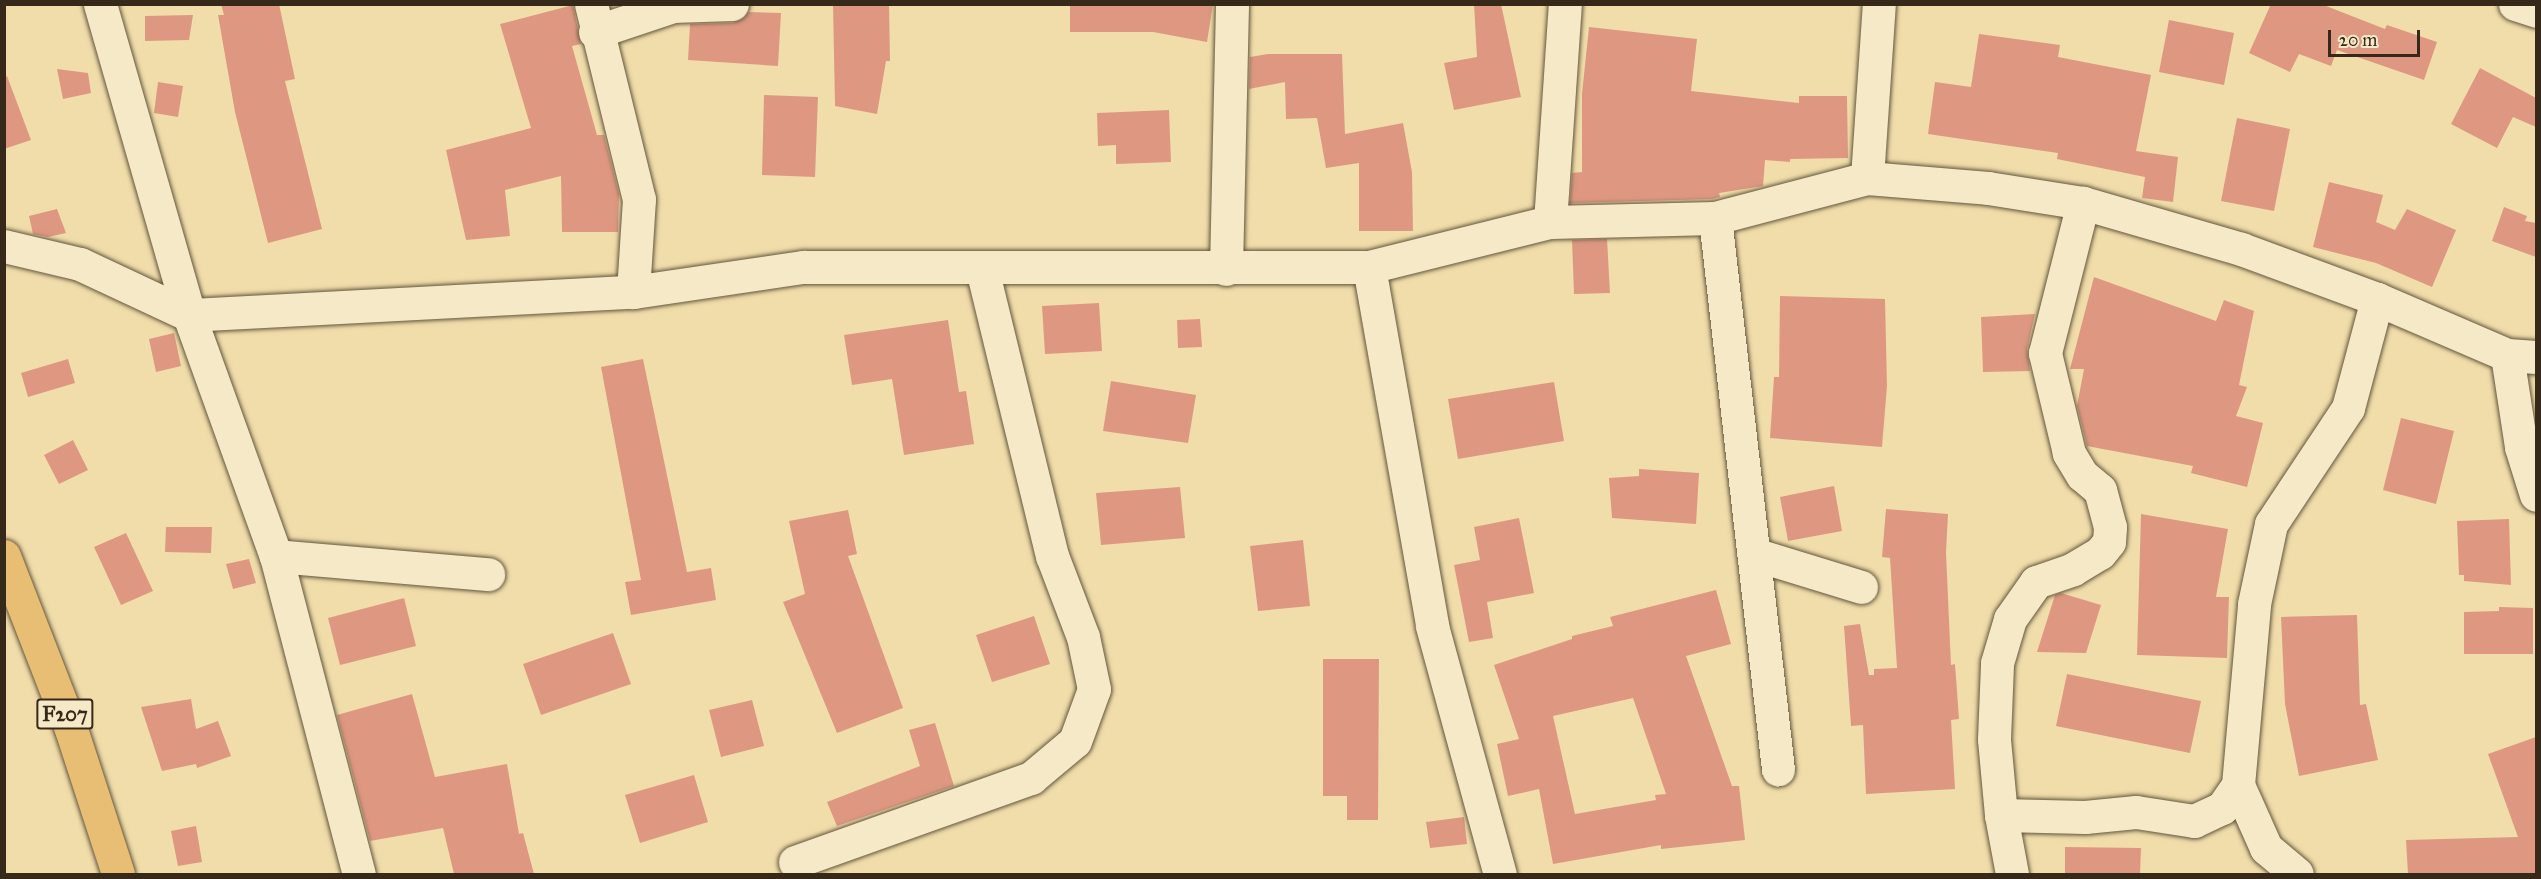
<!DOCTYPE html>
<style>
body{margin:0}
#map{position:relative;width:2541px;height:879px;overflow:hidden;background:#f0ddaa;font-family:"IM FELL Great Primer",serif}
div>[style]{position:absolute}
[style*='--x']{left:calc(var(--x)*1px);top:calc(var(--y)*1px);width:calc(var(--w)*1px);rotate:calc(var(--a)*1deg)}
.building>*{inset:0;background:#de9882}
.roads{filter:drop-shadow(0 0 2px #64563d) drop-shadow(0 0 2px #64563d)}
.minor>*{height:33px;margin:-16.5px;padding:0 16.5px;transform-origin:16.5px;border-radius:16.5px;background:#f5e9c8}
.major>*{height:33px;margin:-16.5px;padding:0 16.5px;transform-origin:16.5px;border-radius:16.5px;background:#e8be75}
span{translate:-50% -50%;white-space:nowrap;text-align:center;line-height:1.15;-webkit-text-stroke:5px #f5e9c8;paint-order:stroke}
.shield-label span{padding:2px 4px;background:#f5e9c8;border:2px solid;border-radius:4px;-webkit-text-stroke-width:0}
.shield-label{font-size:20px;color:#362919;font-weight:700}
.frame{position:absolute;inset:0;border:6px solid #362919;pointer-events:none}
.scale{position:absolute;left:2328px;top:30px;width:92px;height:27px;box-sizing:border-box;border:3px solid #362919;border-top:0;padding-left:8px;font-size:18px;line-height:21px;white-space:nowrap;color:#362919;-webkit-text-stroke:4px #f5e9c8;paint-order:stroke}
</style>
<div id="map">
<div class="building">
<i style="clip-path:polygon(221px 4px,279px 4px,295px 79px,285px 81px,322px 229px,268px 243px,235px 112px,218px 15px,224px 15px)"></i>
<i style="clip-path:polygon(833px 4px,889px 4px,890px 61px,886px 61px,877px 114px,835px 106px)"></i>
<i style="clip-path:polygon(1070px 4px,1213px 4px,1207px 42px,1153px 32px,1070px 32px)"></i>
<i style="clip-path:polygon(1474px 4px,1501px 4px,1521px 97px,1454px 110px,1444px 63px,1477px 57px)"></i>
<i style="clip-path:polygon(2271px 4px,2321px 4px,2385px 29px,2387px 25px,2437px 42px,2424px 80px,2337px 50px,2331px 66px,2299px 54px,2290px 72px,2249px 53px)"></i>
<i style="clip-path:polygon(573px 5px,581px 44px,572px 46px,597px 135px,604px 135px,619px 194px,618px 232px,562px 232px,561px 176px,505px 190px,510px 236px,466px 240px,446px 150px,531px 128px,500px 24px)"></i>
<i style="clip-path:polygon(749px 12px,781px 13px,778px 66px,688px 60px,690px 24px,733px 23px)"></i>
<i style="clip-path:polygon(193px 15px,189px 40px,145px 41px,145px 16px)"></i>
<i style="clip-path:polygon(2169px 20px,2234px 33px,2224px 85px,2159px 72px)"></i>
<i style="clip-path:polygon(1589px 27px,1697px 39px,1691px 91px,1799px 103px,1799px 96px,1847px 96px,1848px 158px,1790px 159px,1790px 162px,1765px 160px,1763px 186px,1719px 193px,1720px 197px,1712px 199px,1570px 203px,1572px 173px,1582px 172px,1582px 94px)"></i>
<i style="clip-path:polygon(1979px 34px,2060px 45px,2058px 57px,2151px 75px,2136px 151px,2178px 157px,2173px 202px,2142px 198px,2145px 177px,2057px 159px,2058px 153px,1928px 134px,1935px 82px,1971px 87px)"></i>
<i style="clip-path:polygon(1268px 54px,1342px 54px,1345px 134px,1403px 123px,1412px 172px,1413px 231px,1359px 231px,1359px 163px,1326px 168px,1317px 118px,1286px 119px,1285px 82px,1249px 89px,1250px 57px)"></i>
<i style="clip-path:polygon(2480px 68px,2536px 98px,2536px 127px,2513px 117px,2497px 148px,2451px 124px)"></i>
<i style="clip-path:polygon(57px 69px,88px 73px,91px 93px,63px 99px)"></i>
<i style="clip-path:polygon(7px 76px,31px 140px,4px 149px,4px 77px)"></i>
<i style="clip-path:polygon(158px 82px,183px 86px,178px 117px,154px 113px)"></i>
<i style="clip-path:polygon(764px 95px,818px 97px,815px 177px,762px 175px)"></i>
<i style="clip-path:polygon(1169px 110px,1171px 162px,1116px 164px,1116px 145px,1098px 146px,1097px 113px)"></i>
<i style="clip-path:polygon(2237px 118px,2290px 129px,2274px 211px,2221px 201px)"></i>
<i style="clip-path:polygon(2329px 182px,2383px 195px,2376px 222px,2395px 230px,2407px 209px,2456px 230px,2432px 287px,2376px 263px,2313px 247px)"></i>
<i style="clip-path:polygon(2504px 207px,2527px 216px,2525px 221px,2536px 223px,2536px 257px,2492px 241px)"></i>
<i style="clip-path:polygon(57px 209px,66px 233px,48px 237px,33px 234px,29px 216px)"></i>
<i style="clip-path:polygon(1607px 239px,1610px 293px,1574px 294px,1572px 240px)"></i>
<i style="clip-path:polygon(2094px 277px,2216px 321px,2224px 300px,2254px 311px,2239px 385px,2247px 387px,2236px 416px,2263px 423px,2247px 487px,2191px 473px,2193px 466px,2087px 446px,2077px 406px,2084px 369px,2070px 369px)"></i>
<i style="clip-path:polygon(1780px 296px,1885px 299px,1887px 386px,1882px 447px,1770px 438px,1774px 377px,1779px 377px)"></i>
<i style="clip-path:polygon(1099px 303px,1102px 351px,1045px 354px,1042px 306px)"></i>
<i style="clip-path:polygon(2035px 314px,2027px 349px,2030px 371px,1983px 372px,1981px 317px)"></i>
<i style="clip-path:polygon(1200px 319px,1202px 347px,1178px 348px,1177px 320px)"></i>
<i style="clip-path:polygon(948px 320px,959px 392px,966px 391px,974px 444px,904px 455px,892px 379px,852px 385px,844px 335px)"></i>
<i style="clip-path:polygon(174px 333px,181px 366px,156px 372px,149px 339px)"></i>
<i style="clip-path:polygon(68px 359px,75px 383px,28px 397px,21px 373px)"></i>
<i style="clip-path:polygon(643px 359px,687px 572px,711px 568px,716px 600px,631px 615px,625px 582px,641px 580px,601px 367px)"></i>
<i style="clip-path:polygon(1111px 381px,1196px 395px,1188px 443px,1103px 431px)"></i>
<i style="clip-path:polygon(1554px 382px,1564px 441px,1458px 459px,1448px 399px)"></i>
<i style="clip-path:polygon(2401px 418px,2454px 431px,2436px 504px,2383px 490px)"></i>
<i style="clip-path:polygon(73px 440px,88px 470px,59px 484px,44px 455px)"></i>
<i style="clip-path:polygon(1639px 469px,1699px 473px,1696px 524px,1612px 518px,1609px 478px,1639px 476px)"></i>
<i style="clip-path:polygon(1834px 486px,1842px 531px,1788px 541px,1780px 497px)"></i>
<i style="clip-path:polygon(1180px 487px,1185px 538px,1101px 545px,1096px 493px)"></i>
<i style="clip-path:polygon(1886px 509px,1948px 514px,1946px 552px,1951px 665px,1955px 664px,1959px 719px,1951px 720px,1955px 789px,1866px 794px,1863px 725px,1851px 726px,1844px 626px,1860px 624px,1869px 675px,1874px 675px,1874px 669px,1897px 668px,1890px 558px,1882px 557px)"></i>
<i style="clip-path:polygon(848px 510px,857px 554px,848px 556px,903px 708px,837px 733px,783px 602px,805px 594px,789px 521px)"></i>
<i style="clip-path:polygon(2141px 514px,2228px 529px,2216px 597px,2229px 597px,2227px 658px,2137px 655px)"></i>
<i style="clip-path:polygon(1519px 518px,1534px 593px,1487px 602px,1493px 638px,1469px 642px,1454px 565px,1480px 560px,1474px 527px)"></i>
<i style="clip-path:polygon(2509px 519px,2511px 585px,2464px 581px,2464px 575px,2459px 575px,2457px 521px)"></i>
<i style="clip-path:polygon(166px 527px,212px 527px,211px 553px,165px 552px)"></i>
<i style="clip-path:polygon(126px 533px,153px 591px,121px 605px,94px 547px)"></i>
<i style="clip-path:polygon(1303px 540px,1310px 606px,1258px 611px,1250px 546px)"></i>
<i style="clip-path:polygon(249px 559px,256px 583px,233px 589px,226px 564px)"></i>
<i style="clip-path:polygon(evenodd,1716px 590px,1731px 644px,1686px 656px,1732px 786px,1739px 786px,1745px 840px,1661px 849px,1661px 845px,1553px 864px,1539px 789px,1508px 796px,1497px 744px,1519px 739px,1494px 665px,1572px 639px,1572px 636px,1613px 626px,1610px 617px,1716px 590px,1633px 698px,1666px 794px,1655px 795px,1656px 800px,1575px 814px,1553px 716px,1633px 698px)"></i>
<i style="clip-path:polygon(2061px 593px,2101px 605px,2086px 653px,2037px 652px,2055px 595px)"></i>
<i style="clip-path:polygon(404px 598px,416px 646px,340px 665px,328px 618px)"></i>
<i style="clip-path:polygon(2499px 607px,2533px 608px,2533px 654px,2464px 654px,2464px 612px,2499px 611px)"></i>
<i style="clip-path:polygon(2357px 615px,2360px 705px,2366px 704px,2378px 760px,2299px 776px,2285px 704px,2281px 617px)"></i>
<i style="clip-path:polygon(1034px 616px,1050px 664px,992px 682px,976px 635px)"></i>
<i style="clip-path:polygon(613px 633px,631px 684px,541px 715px,523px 664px)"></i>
<i style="clip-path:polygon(1323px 659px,1379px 659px,1378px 820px,1347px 820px,1347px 796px,1323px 796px)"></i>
<i style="clip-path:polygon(2067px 674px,2201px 701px,2190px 753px,2056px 726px)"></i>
<i style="clip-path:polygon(412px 694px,435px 777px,507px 764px,519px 834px,523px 833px,534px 874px,454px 874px,443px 828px,370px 841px,337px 715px)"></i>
<i style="clip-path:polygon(191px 699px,196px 729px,218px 721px,231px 756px,197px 768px,196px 764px,162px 771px,141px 707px)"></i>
<i style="clip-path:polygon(752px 700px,764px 746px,721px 757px,709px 710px)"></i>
<i style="clip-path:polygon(935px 723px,954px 786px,837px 826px,827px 802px,920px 766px,909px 730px)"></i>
<i style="clip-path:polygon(2536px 737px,2536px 874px,2408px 874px,2406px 840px,2518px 837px,2488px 754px)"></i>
<i style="clip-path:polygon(694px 775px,708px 822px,640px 843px,625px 795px)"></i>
<i style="clip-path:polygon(1464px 817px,1467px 844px,1430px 848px,1426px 822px)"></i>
<i style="clip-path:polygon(196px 826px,202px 862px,178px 866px,171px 831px)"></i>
<i style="clip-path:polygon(2065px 847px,2141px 848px,2140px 874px,2065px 874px)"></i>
</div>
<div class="roads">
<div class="minor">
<i style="--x:100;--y:4;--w:323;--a:74"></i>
<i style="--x:189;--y:315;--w:256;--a:70.2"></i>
<i style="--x:276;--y:556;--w:329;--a:75.4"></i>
<i style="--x:591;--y:4;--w:201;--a:76.2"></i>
<i style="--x:639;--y:199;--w:93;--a:93.7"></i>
<i style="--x:2515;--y:4;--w:22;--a:18"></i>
<i style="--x:595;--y:32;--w:82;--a:-18.4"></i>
<i style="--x:673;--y:6;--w:59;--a:-1.9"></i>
<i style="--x:1867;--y:178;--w:174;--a:-86.1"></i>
<i style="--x:1715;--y:218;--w:555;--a:83.48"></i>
<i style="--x:1550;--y:222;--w:219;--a:-86.1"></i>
<i style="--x:4;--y:246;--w:78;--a:13.3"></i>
<i style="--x:80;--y:264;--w:120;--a:25.1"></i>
<i style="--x:189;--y:315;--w:445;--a:-3"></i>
<i style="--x:633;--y:292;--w:172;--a:-8.4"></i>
<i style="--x:803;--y:267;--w:566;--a:0"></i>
<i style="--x:1369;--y:267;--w:187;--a:-14"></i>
<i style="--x:1550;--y:222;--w:165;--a:-1.4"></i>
<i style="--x:1715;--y:218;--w:157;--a:-14.7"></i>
<i style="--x:1867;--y:178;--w:121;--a:4.7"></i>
<i style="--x:1988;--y:188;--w:96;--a:9"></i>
<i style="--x:2083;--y:203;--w:165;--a:16.2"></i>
<i style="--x:2241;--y:249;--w:145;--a:20.2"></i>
<i style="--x:2377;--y:299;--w:142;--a:23.3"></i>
<i style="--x:2507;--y:355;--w:29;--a:4"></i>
<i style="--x:1369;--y:267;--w:364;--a:80"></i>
<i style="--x:1432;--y:626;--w:257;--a:74.7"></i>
<i style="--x:1226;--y:269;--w:265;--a:-88.7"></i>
<i style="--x:2507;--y:355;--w:93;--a:81.3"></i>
<i style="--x:2521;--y:447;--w:50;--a:72.6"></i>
<i style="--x:1754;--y:554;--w:112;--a:17.1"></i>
<i style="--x:276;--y:556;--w:213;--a:4.9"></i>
<i style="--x:2238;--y:785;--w:69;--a:66"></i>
<i style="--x:2266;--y:848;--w:40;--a:40"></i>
<i style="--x:2001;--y:815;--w:84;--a:1.4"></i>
<i style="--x:2085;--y:817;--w:51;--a:-5.6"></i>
<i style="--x:2136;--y:812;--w:59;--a:8.8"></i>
<i style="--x:2194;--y:821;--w:31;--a:-25"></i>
<i style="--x:2222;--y:808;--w:28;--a:-55"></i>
<i style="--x:2238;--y:785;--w:182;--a:-84.9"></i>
<i style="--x:2254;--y:604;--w:82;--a:-78"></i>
<i style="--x:2271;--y:524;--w:139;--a:-56.4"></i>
<i style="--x:2348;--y:408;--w:113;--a:-75.1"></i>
<i style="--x:795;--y:862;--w:251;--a:-19.6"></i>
<i style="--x:1031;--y:778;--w:57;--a:-40.1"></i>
<i style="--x:1075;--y:741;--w:55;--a:-69.9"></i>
<i style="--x:1094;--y:689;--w:53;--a:-101.9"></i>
<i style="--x:1083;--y:637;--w:87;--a:-110.9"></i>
<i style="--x:1052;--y:556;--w:296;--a:-103.7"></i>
<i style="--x:2012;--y:874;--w:60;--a:-100.6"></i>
<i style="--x:2001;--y:815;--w:76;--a:-95.3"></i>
<i style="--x:1994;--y:739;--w:76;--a:-87.7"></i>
<i style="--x:1997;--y:663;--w:46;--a:-73.5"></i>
<i style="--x:2010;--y:619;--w:45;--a:-54.9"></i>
<i style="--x:2036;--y:582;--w:39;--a:-19"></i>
<i style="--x:2073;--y:569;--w:31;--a:-31"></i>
<i style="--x:2100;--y:553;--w:14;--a:-51"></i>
<i style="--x:2109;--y:542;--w:15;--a:-86"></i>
<i style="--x:2110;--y:527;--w:38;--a:-105"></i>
<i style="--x:2100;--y:490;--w:23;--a:-140"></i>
<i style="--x:2082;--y:475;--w:26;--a:-121"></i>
<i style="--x:2069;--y:453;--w:103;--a:-103.5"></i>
<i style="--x:2045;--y:353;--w:155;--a:-75.8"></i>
</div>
<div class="major">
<i style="--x:4;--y:556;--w:186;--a:68.8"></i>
<i style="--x:71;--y:729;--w:152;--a:72"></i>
</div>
</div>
<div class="shield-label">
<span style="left:65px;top:714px">F207</span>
</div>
<div class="frame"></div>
<div class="scale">20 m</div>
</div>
